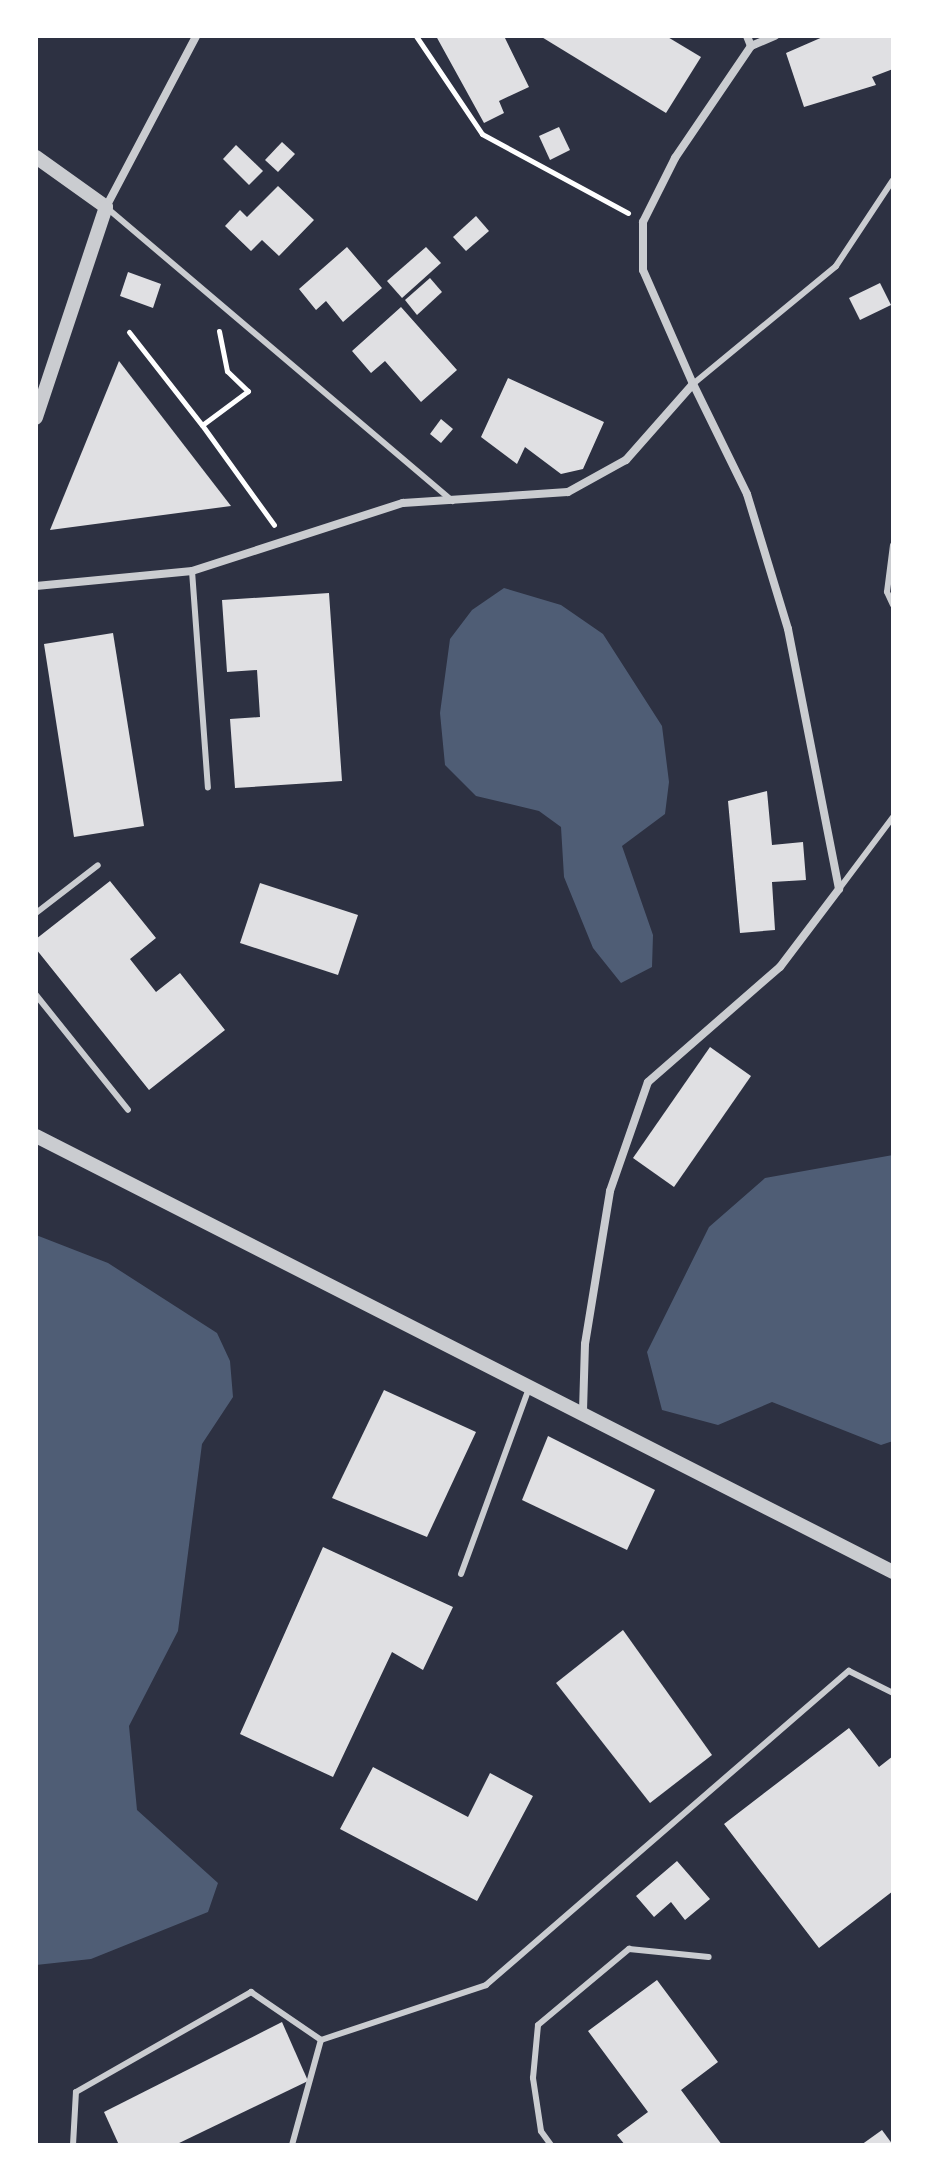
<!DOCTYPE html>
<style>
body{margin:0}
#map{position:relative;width:929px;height:2181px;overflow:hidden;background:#2d3142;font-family:"DM Sans",sans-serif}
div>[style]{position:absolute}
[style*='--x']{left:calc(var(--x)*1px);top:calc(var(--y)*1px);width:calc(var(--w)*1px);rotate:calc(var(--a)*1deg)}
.water>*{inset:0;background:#4f5d75}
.building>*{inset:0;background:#e0e0e3}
.path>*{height:5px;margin:-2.5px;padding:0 2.5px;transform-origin:2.5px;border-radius:2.5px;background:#fff}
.service>*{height:6px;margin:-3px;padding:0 3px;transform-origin:3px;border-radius:3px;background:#caccd0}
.minor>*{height:8px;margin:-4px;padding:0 4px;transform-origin:4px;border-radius:4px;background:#caccd0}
.tertiary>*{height:14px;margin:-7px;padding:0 7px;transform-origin:7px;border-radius:7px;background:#caccd0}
span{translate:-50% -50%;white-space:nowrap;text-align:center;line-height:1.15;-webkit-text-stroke:7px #fff;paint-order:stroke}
.frame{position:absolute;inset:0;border:38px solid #fff;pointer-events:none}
</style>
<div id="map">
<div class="water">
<i style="clip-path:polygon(504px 588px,561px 605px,603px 634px,662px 726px,669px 782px,665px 814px,622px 846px,653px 935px,652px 967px,621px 983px,593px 948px,564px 877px,561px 827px,539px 811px,476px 796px,445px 765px,440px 713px,450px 639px,472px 610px)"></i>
<i style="clip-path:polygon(893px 1155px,893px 1441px,881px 1445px,772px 1402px,718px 1425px,662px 1410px,647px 1352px,709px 1227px,765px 1178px)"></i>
<i style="clip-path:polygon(36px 1235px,108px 1263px,217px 1333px,230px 1361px,233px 1397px,202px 1444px,178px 1631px,129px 1726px,137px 1810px,218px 1883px,208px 1912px,91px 1959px,36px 1965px)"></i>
</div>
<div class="building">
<i style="clip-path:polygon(436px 36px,504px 36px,529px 87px,499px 101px,504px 113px,484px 123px)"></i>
<i style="clip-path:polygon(540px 36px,666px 36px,701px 57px,666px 113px)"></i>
<i style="clip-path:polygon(825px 36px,893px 36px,893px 69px,872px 77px,876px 85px,804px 107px,786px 53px)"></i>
<i style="clip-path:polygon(559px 127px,570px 150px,550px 160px,539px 136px)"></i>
<i style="clip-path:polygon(282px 142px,295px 154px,278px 172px,265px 160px)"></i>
<i style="clip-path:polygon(236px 145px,263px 171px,249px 185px,223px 159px)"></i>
<i style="clip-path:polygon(278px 186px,314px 220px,279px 256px,262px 240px,251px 251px,225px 226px,240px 210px,247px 217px)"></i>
<i style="clip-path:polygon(476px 216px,489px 231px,466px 251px,453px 237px)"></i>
<i style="clip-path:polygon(347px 247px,382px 288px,343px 322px,326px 301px,316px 310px,299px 289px)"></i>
<i style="clip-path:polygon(426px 247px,441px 263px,402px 298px,387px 281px)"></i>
<i style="clip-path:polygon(128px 272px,161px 284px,153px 308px,120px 296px)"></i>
<i style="clip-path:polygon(430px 278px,442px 292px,417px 315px,405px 300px)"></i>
<i style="clip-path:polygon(880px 283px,891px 305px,860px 320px,849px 298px)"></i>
<i style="clip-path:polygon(401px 307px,457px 370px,421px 402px,385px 361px,371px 373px,352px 351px)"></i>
<i style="clip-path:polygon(119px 361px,231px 506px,50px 530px)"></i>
<i style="clip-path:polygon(508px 378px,604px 422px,583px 469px,561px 474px,525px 447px,517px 464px,481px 437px)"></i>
<i style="clip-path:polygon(441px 419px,453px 429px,441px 443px,430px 434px)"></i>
<i style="clip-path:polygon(329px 593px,342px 781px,235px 788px,230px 719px,260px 717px,257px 670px,227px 672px,222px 600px)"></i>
<i style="clip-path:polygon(113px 633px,144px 826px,74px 837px,44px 644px)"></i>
<i style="clip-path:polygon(767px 791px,772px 845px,803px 842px,806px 880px,772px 882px,775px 930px,740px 933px,728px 801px)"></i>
<i style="clip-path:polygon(110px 881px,156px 938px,130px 959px,156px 992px,180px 973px,225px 1030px,149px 1090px,36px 949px,36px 939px)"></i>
<i style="clip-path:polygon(260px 883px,358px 915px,338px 975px,240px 943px)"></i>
<i style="clip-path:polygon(710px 1047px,751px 1076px,674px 1187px,633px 1158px)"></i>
<i style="clip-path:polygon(384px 1390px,476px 1432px,427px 1537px,332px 1498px)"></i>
<i style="clip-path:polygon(548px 1436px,655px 1490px,627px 1550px,522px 1500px)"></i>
<i style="clip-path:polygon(323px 1547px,453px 1607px,423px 1670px,392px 1652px,333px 1777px,240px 1734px)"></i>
<i style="clip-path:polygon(623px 1630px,712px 1755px,650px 1803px,556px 1683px)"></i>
<i style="clip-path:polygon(849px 1728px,879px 1767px,893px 1756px,893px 1891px,819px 1948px,724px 1824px)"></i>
<i style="clip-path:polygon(373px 1767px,468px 1817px,490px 1773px,533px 1796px,477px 1901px,340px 1829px)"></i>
<i style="clip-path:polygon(677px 1861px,710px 1899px,685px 1920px,671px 1902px,654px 1917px,636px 1896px)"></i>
<i style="clip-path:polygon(657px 1980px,718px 2062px,681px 2090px,722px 2145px,625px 2145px,617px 2135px,648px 2112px,588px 2031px)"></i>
<i style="clip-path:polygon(282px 2022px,308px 2081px,175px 2145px,119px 2145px,104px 2112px)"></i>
<i style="clip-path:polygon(882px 2130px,893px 2145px,861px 2145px)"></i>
</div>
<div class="path">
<i style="--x:416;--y:36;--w:118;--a:56"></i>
<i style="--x:482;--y:134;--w:166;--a:28.4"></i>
<i style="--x:219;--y:331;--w:41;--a:78.7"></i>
<i style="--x:227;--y:371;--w:29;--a:44"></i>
<i style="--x:248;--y:391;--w:57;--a:143.5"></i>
<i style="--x:202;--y:425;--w:123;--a:54.2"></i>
<i style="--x:129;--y:332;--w:118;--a:51.9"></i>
</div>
<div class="service">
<i style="--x:107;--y:208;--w:453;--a:40.3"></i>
<i style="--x:693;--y:384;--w:185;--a:-39.5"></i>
<i style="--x:836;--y:266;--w:103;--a:-56.5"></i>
<i style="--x:893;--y:545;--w:47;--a:97.3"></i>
<i style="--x:887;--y:592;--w:14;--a:65"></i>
<i style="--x:192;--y:571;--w:217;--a:85.8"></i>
<i style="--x:839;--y:889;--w:90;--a:-53.1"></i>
<i style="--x:36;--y:913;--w:78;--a:-37.7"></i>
<i style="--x:36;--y:995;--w:147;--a:51.3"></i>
<i style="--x:461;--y:1574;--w:198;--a:-69.9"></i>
<i style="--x:73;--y:2145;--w:53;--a:-86.8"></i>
<i style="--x:76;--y:2092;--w:202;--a:-29.7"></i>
<i style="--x:251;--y:1992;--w:85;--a:34.4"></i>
<i style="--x:292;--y:2145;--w:109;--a:-74.6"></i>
<i style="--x:321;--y:2040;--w:174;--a:-18.4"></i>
<i style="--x:486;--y:1985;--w:480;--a:-40.9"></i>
<i style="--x:849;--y:1671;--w:49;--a:26.6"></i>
<i style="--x:551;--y:2145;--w:17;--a:-126"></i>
<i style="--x:541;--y:2131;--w:54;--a:-98.6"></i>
<i style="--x:533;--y:2078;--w:53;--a:-84.6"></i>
<i style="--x:538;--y:2025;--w:119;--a:-39.9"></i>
<i style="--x:629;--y:1949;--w:80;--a:5.7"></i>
</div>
<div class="minor">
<i style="--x:751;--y:46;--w:26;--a:-23"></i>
<i style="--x:106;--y:207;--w:193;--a:-62.2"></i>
<i style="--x:36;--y:586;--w:157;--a:-5.5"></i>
<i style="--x:192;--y:571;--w:222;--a:-17.9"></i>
<i style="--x:403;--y:503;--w:165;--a:-3.8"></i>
<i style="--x:568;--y:492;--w:66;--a:-28.9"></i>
<i style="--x:626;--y:460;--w:101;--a:-48.6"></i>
<i style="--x:693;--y:384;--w:124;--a:-113.7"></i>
<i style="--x:643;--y:270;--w:48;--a:-90"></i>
<i style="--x:643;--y:222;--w:72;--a:-63.4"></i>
<i style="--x:675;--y:158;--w:135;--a:-55.8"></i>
<i style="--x:751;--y:46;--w:11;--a:-112"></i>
<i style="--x:583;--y:1411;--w:67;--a:-88.3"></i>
<i style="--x:585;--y:1344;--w:155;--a:-80.7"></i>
<i style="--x:610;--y:1191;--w:115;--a:-70.8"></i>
<i style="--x:648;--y:1082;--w:175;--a:-41.1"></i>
<i style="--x:780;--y:967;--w:98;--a:-52.9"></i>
<i style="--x:839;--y:889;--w:265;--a:-101.1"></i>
<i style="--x:788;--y:629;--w:141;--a:-106.9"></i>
<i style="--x:747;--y:494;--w:123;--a:-116.1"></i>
</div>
<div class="tertiary">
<i style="--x:36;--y:157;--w:86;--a:35.5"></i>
<i style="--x:106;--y:207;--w:222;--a:108.4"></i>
<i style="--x:36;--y:1136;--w:962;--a:26.96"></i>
</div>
<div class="frame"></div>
</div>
